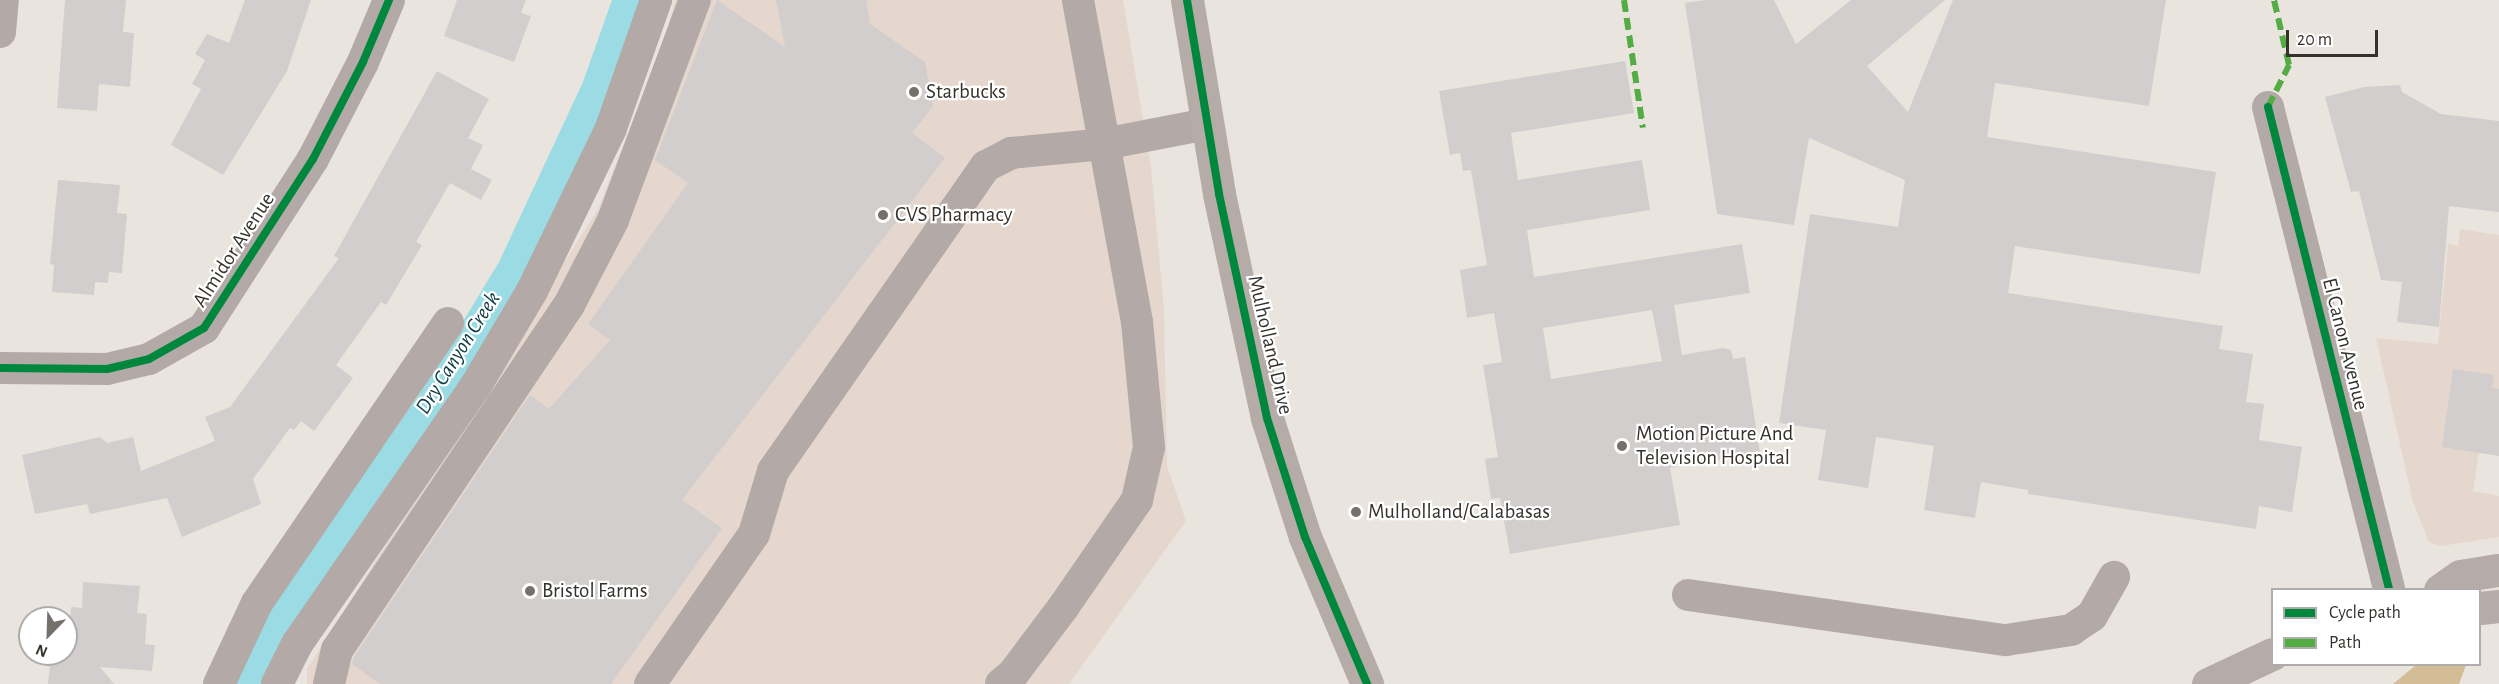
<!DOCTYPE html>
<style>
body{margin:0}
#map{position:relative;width:2499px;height:684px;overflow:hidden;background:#e9e5de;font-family:"Alegreya Sans",sans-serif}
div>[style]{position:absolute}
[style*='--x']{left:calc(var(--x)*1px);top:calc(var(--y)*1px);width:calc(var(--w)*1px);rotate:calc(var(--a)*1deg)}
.commercial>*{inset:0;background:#e5d7cd}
.forest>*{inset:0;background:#d2bd96}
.water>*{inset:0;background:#9adbe4}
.building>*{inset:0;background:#d1cecd}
.minor>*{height:32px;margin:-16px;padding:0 16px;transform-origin:16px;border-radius:16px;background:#b3a9a7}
.major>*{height:33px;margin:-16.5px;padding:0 16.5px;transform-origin:16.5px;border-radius:16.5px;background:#b5aba7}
.quiet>*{height:6px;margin-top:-3px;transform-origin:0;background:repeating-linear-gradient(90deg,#54ac44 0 12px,transparent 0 18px)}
.cycleway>*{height:8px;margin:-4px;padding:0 4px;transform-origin:4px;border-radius:4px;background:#00873e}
.dots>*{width:16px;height:16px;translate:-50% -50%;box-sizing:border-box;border:3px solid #fff;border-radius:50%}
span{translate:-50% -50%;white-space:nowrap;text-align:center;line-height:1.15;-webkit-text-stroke:4.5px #fff;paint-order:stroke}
.poi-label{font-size:21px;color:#35322e}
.left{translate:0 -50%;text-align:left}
.street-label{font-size:21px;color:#35322e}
.water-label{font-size:22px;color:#0f3c43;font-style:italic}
.legend{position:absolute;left:2271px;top:588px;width:210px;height:78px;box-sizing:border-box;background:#fff;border:2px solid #aeadab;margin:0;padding:8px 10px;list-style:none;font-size:18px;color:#35322e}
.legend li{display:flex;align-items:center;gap:12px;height:30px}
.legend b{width:30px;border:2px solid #aeadab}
.north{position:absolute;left:18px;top:606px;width:60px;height:60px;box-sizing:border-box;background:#fff;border:2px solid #aeadab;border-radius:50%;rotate:203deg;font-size:16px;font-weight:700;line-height:24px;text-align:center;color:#35322e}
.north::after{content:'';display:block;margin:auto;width:21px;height:27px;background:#74716c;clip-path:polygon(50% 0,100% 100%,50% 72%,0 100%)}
.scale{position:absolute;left:2286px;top:30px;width:92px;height:27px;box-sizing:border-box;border:3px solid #35322e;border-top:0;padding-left:8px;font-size:18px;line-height:21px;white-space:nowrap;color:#35322e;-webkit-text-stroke:4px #fff;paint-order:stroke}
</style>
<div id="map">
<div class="commercial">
<i style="clip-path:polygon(675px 0,1123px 0,1151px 167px,1164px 310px,1167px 466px,1186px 521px,1069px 684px,307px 684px,307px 669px,598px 209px,664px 42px)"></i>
<i style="clip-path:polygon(2460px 229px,2499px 235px,2499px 389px,2479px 452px,2473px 491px,2499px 496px,2499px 537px,2441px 546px,2429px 542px,2413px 502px,2376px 338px,2438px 344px,2448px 244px,2458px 246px)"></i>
</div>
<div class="forest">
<i style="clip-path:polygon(2416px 665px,2416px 664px,2466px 665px,2459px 684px,2393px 684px)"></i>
</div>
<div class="water">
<i style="clip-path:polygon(612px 0,643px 0,595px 139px,515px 295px,453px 398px,266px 684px,228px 684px,240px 650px,316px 534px,416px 399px,499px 262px,583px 82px)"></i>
</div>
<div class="building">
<i style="clip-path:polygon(65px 0,126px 0,123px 32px,134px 33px,130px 87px,99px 84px,97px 111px,57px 108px)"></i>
<i style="clip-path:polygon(245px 0,311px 0,287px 71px,223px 175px,171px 145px,201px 89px,192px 84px,205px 60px,195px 54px,207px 34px,229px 43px)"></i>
<i style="clip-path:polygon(457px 0,526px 0,521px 13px,531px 16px,514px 62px,444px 36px)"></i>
<i style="clip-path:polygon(717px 0,785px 47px,776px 0,866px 0,870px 24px,925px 62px,933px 106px,912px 133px,945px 158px,682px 500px,722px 528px,611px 684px,380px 684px,352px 664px,354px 657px,530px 395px,549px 409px,610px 340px,588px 324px,688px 183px,655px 160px)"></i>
<i style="clip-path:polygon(1706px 0,1774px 0,1796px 44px,1851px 0,1945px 0,1867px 66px,1908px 112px,1953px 0,2166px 0,2149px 106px,1995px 83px,1987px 137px,2216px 172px,2200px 274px,2015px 246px,2008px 293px,2223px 326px,2219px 349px,2253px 354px,2246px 402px,2264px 404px,2259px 440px,2302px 447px,2292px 512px,2259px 506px,2256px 529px,2028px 494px,2028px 490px,1981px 482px,1975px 518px,1924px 510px,1934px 446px,1876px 437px,1868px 488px,1818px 480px,1826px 430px,1779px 423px,1810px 214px,1898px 227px,1905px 180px,1809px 138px,1794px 225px,1717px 214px,1685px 3px)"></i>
<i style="clip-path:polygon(evenodd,1625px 61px,1634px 113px,1511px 133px,1518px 180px,1642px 160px,1650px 210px,1527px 230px,1534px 277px,1742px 244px,1750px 293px,1674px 305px,1682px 355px,1723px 348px,1731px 350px,1733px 359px,1745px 357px,1760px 453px,1670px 468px,1680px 525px,1510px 554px,1500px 498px,1491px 499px,1485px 459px,1498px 457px,1483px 365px,1502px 362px,1494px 313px,1467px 318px,1460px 270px,1487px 265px,1471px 170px,1463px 171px,1460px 153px,1450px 155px,1439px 91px,1625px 61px,1652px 310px,1662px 361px,1551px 379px,1543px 328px,1652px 310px)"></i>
<i style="clip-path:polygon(437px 71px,489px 99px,468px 138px,483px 145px,471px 169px,492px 180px,481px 200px,450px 183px,416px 242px,422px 245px,386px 305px,381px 302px,336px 365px,353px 378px,314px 431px,301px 421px,294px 430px,290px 428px,253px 479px,261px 504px,182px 537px,167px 498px,90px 514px,87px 504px,35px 514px,22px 455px,100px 437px,107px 443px,133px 437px,141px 471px,215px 441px,205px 417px,230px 407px,339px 258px,334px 256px)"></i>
<i style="clip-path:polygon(2400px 85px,2402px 92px,2441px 114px,2499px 121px,2499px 212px,2449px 206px,2439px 327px,2397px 322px,2402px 282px,2381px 280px,2359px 191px,2351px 192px,2325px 97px,2364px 87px)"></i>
<i style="clip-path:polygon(58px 180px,120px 185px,117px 213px,127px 214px,122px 273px,109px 272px,108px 283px,95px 282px,94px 295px,52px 292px,54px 265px,50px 264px)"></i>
<i style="clip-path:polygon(2453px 369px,2494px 375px,2492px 388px,2499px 389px,2499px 456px,2442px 447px)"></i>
<i style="clip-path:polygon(83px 582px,140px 586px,137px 613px,147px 614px,145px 644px,155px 645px,152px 671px,100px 667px,114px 684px,48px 684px,51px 654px,66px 654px,66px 624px,70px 629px,71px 607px,82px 608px)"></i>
</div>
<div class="minor">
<i style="--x:0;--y:32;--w:32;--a:-85"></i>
<i style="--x:2268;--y:107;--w:498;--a:75.9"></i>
<i style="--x:0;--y:368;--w:107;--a:0.5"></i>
<i style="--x:107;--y:369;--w:43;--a:-13.4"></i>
<i style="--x:149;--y:359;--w:63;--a:-29.4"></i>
<i style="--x:204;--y:328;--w:201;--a:-57.2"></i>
<i style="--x:313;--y:159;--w:109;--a:-62.7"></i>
<i style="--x:363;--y:62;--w:67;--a:-67.2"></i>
<i style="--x:1688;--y:595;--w:321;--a:8.1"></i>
<i style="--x:2006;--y:640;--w:66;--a:-8.7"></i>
<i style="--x:2071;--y:630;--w:25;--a:-34"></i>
<i style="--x:2092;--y:616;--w:45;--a:-60.6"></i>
<i style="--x:219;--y:684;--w:89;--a:-64.9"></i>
<i style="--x:257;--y:603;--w:339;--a:-55.7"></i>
<i style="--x:277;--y:684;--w:45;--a:-63.4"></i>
<i style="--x:297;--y:644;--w:313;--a:-55.3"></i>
<i style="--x:475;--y:387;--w:112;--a:-59.3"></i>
<i style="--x:532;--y:291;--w:181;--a:-64.1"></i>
<i style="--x:611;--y:128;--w:136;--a:-70.6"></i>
<i style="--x:329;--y:684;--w:35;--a:-77"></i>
<i style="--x:337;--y:650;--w:416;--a:-56.1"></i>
<i style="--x:569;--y:305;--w:96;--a:-62.6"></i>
<i style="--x:613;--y:220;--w:235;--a:-69.6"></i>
<i style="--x:650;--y:684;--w:183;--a:-55.3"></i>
<i style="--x:754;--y:534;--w:66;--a:-73.2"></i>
<i style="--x:773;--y:471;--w:372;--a:-55.1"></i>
<i style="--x:986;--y:166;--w:28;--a:-27"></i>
<i style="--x:1011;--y:153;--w:93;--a:-5.5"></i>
<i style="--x:1104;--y:144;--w:105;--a:-11"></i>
<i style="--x:1001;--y:684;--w:16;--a:-40"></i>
<i style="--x:1013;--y:674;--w:85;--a:-53.1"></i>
<i style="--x:1064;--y:606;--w:129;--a:-55.4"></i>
<i style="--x:1137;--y:500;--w:54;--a:-77.2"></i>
<i style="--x:1149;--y:447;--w:126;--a:-95.5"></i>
<i style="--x:1137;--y:322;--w:327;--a:-100.4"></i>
</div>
<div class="major">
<i style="--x:1187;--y:0;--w:197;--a:80.6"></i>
<i style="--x:1219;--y:194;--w:229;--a:77.9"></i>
<i style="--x:1267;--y:418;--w:125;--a:72.3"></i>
<i style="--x:1305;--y:537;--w:160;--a:67.1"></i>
<i style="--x:2440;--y:590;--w:24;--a:-35"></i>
<i style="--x:2460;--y:576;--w:39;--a:-9"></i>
<i style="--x:2480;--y:608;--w:19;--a:-6"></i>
<i style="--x:2208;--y:684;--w:71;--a:-25.1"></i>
</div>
<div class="quiet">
<i style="--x:1624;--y:0;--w:129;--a:81.6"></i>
<i style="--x:2268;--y:107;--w:47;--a:-63.4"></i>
<i style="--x:2289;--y:65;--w:67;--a:-103"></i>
</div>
<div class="cycleway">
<i style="--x:1187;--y:0;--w:197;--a:80.6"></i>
<i style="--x:1219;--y:194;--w:229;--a:77.9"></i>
<i style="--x:1267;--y:418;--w:125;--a:72.3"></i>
<i style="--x:1305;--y:537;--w:160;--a:67.1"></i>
<i style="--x:2268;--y:107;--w:498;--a:75.9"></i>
<i style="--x:0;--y:368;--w:107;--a:0.5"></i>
<i style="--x:107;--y:369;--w:43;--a:-13.4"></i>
<i style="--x:149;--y:359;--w:63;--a:-29.4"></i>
<i style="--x:204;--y:328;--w:201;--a:-57.2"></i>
<i style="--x:313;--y:159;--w:109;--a:-62.7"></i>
<i style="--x:363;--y:62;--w:67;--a:-67.2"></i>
</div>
<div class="dots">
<i style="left:914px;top:92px;background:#74716c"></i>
<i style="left:883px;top:215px;background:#74716c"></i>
<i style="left:1622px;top:446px;background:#74716c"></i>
<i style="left:1356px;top:512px;background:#74716c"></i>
<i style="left:530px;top:591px;background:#74716c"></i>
</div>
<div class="poi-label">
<span class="left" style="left:926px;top:92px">Starbucks</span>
<span class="left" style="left:895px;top:215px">CVS Pharmacy</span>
<span class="left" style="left:1636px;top:446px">Motion Picture And<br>Television Hospital</span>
<span class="left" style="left:1368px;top:512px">Mulholland/Calabasas</span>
<span class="left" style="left:542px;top:591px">Bristol Farms</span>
</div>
<div class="street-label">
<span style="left:234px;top:250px;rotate:-57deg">Almidor Avenue</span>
<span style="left:2345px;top:344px;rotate:76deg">El Canon Avenue</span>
<span style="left:1270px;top:345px;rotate:77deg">Mulholland Drive</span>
</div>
<div class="water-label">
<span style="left:458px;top:353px;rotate:-58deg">Dry Canyon Creek</span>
</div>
<ul class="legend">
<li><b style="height:8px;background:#00873e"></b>Cycle path</li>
<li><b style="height:8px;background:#54ac44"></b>Path</li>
</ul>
<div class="north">N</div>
<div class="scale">20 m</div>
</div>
